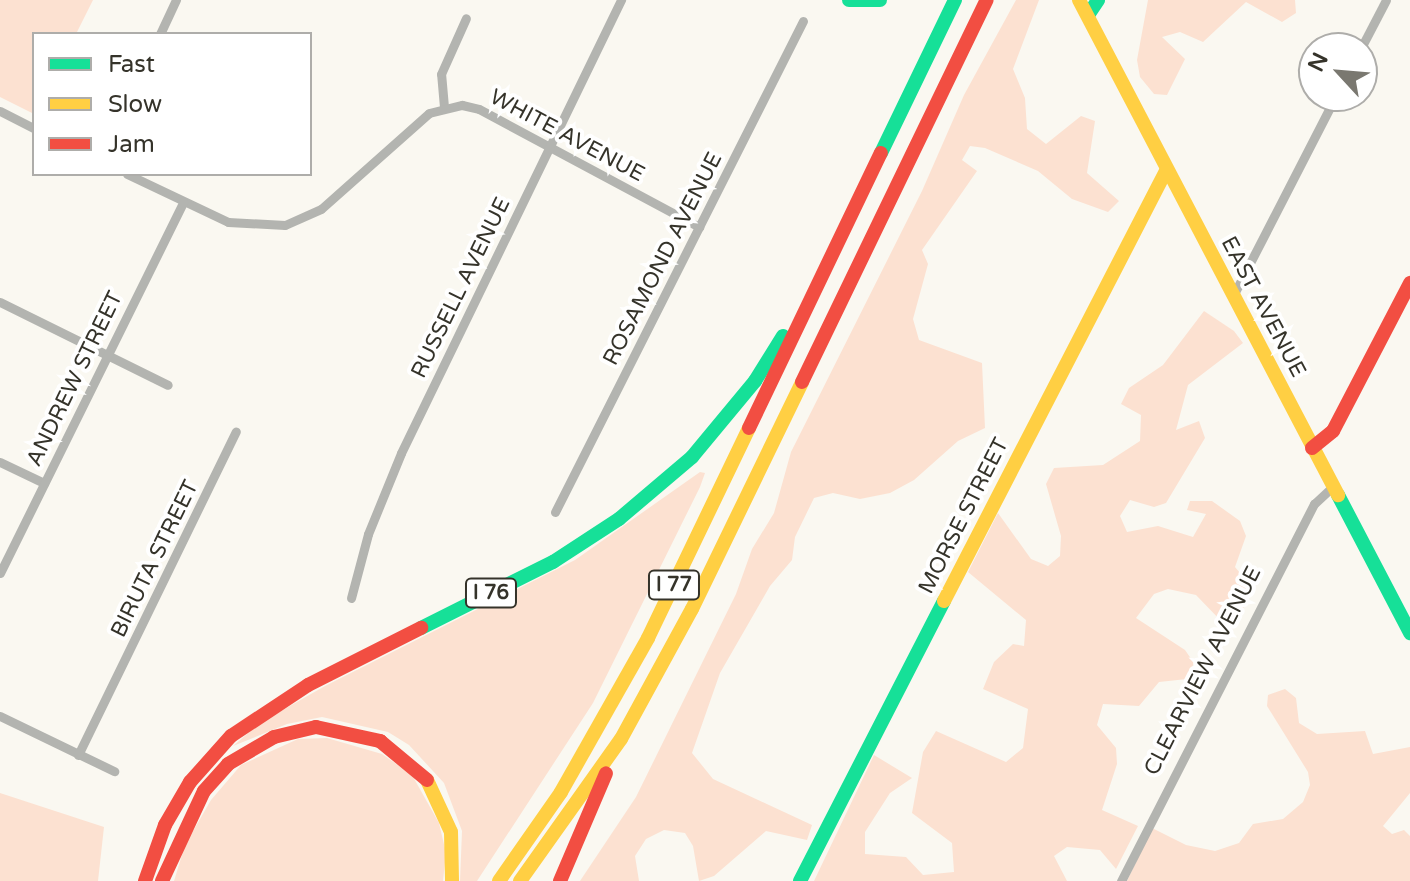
<!DOCTYPE html>
<style>
body{margin:0}
#map{position:relative;width:1410px;height:881px;overflow:hidden;background:#faf8f1;font-family:"Varela Round",sans-serif}
div>[style]{position:absolute}
[style*='--x']{left:calc(var(--x)*1px);top:calc(var(--y)*1px);width:calc(var(--w)*1px);rotate:calc(var(--a)*1deg)}
.green>*{inset:0;background:#fce1d1}
.street>*{height:9px;margin:-4.5px;padding:0 4.5px;transform-origin:4.5px;border-radius:4.5px;background:#b3b4b0}
.fast>*{height:14px;margin:-7px;padding:0 7px;transform-origin:7px;border-radius:7px;background:#16e098}
.slow>*{height:14px;margin:-7px;padding:0 7px;transform-origin:7px;border-radius:7px;background:#ffcf43}
.jam>*{height:14px;margin:-7px;padding:0 7px;transform-origin:7px;border-radius:7px;background:#f24e42}
span{translate:-50% -50%;white-space:nowrap;text-align:center;line-height:1.15;-webkit-text-stroke:8px #fff;paint-order:stroke}
.shield-label span{padding:2px 6px;background:#fff;border:2px solid;border-radius:6px;-webkit-text-stroke-width:0}
.shield-label{font-size:20px;color:#35332a;font-weight:700}
.street-label{font-size:22px;color:#35332a}
.legend{position:absolute;left:32px;top:32px;width:280px;height:144px;box-sizing:border-box;background:#fff;border:2px solid #aeadaa;margin:0;padding:10px 14px;list-style:none;font-size:24px;color:#35332a}
.legend li{display:flex;align-items:center;gap:16px;height:40px}
.legend b{width:40px;border:2px solid #aeadaa}
.north{position:absolute;left:1298px;top:32px;width:80px;height:80px;box-sizing:border-box;background:#fff;border:2px solid #aeadaa;border-radius:50%;rotate:296deg;font-size:22px;font-weight:700;line-height:32px;text-align:center;color:#35332a}
.north::after{content:'';display:block;margin:auto;width:28px;height:36px;background:#7a7870;clip-path:polygon(50% 0,100% 100%,50% 72%,0 100%)}
</style>
<div id="map">
<div class="green">
<i style="clip-path:polygon(0 0,93px 0,76px 34px,34px 34px,34px 114px,0 97px)"></i>
<i style="clip-path:polygon(1016px 0,1039px 0,1013px 69px,1025px 98px,1027px 129px,1046px 144px,1081px 116px,1095px 121px,1087px 173px,1119px 201px,1108px 212px,1072px 199px,1038px 171px,985px 148px,970px 146px,962px 160px,977px 171px,922px 250px,928px 264px,913px 319px,919px 340px,982px 363px,985px 428px,958px 441px,914px 480px,890px 493px,860px 499px,833px 493px,814px 498px,795px 537px,792px 560px,770px 586px,720px 673px,692px 753px,713px 779px,812px 825px,807px 840px,766px 831px,714px 876px,699px 881px,693px 846px,685px 833px,664px 830px,646px 839px,635px 856px,639px 881px,580px 881px,636px 797px,736px 594px,752px 549px,774px 513px,791px 452px,922px 191px,964px 95px)"></i>
<i style="clip-path:polygon(1148px 0,1295px 0,1296px 13px,1282px 22px,1246px 2px,1203px 42px,1180px 32px,1162px 37px,1185px 59px,1167px 95px,1154px 94px,1140px 77px,1137px 60px)"></i>
<i style="clip-path:polygon(1204px 311px,1234px 331px,1243px 343px,1188px 385px,1176px 430px,1199px 421px,1205px 438px,1166px 503px,1154px 507px,1130px 500px,1120px 516px,1127px 532px,1158px 526px,1193px 537px,1206px 514px,1187px 510px,1190px 501px,1212px 501px,1240px 521px,1246px 536px,1235px 567px,1249px 584px,1243px 610px,1223px 623px,1196px 595px,1168px 589px,1154px 594px,1136px 618px,1185px 650px,1194px 663px,1187px 679px,1159px 682px,1139px 706px,1103px 704px,1097px 725px,1116px 748px,1117px 764px,1102px 810px,1138px 826px,1116px 869px,1100px 850px,1067px 847px,1054px 856px,1067px 881px,814px 881px,874px 755px,912px 778px,890px 793px,865px 832px,865px 854px,906px 857px,923px 875px,954px 872px,952px 843px,912px 813px,923px 752px,936px 731px,1006px 762px,1023px 748px,1028px 709px,983px 689px,994px 662px,1013px 644px,1024px 646px,1026px 620px,968px 572px,998px 513px,1031px 559px,1048px 566px,1060px 556px,1061px 536px,1046px 484px,1054px 468px,1103px 465px,1140px 441px,1141px 415px,1121px 404px,1129px 388px,1163px 365px)"></i>
<i style="clip-path:polygon(700px 472px,705px 473px,700px 487px,593px 703px,477px 881px,460px 881px,462px 831px,444px 783px,409px 745px,388px 732px,322px 717px,287px 724px,233px 746px,260px 723px,325px 686px,575px 560px)"></i>
<i style="clip-path:polygon(1285px 689px,1296px 698px,1299px 723px,1317px 734px,1365px 731px,1373px 754px,1410px 747px,1410px 793px,1383px 826px,1392px 834px,1404px 830px,1410px 836px,1410px 881px,1127px 881px,1152px 828px,1186px 845px,1215px 851px,1239px 843px,1253px 824px,1283px 819px,1303px 802px,1310px 785px,1308px 772px,1267px 706px,1268px 695px)"></i>
<i style="clip-path:polygon(327px 738px,382px 754px,412px 775px,439px 823px,446px 853px,443px 881px,174px 881px,185px 845px,211px 800px,241px 765px,298px 739px)"></i>
<i style="clip-path:polygon(0 793px,104px 827px,98px 881px,0 881px)"></i>
</div>
<div class="street">
<i style="--x:160;--y:34;--w:38;--a:-65"></i>
<i style="--x:1361;--y:48;--w:54;--a:-62.5"></i>
<i style="--x:444;--y:107;--w:33;--a:-95"></i>
<i style="--x:441;--y:74;--w:61;--a:-65.9"></i>
<i style="--x:0;--y:111;--w:38;--a:27"></i>
<i style="--x:127;--y:174;--w:112;--a:25.4"></i>
<i style="--x:228;--y:222;--w:57;--a:3"></i>
<i style="--x:285;--y:225;--w:39;--a:-24"></i>
<i style="--x:321;--y:209;--w:144;--a:-41.6"></i>
<i style="--x:429;--y:113;--w:34;--a:-14"></i>
<i style="--x:462;--y:105;--w:17;--a:13"></i>
<i style="--x:479;--y:109;--w:250;--a:28.2"></i>
<i style="--x:1233;--y:296;--w:225;--a:-62.8"></i>
<i style="--x:0;--y:302;--w:187;--a:26.3"></i>
<i style="--x:0;--y:462;--w:49;--a:25.5"></i>
<i style="--x:555;--y:512;--w:550;--a:-63.2"></i>
<i style="--x:0;--y:573;--w:414;--a:-63.7"></i>
<i style="--x:351;--y:598;--w:66;--a:-75.1"></i>
<i style="--x:368;--y:534;--w:87;--a:-67.8"></i>
<i style="--x:401;--y:453;--w:504;--a:-64.1"></i>
<i style="--x:0;--y:716;--w:127;--a:25.8"></i>
<i style="--x:78;--y:755;--w:360;--a:-64"></i>
<i style="--x:1121;--y:881;--w:424;--a:-62.9"></i>
<i style="--x:1314;--y:504;--w:25;--a:-43"></i>
</div>
<div class="fast">
<i style="--x:849;--y:0;--w:31;--a:0"></i>
<i style="--x:1088;--y:15;--w:18;--a:-56"></i>
<i style="--x:881;--y:153;--w:170;--a:-64.2"></i>
<i style="--x:1338;--y:495;--w:156;--a:62.4"></i>
<i style="--x:421;--y:628;--w:148;--a:-26.6"></i>
<i style="--x:553;--y:562;--w:79;--a:-33.1"></i>
<i style="--x:619;--y:519;--w:96;--a:-40.3"></i>
<i style="--x:692;--y:457;--w:99;--a:-50.3"></i>
<i style="--x:755;--y:381;--w:53;--a:-58.1"></i>
<i style="--x:800;--y:881;--w:315;--a:-62.8"></i>
</div>
<div class="slow">
<i style="--x:1079;--y:0;--w:559;--a:62.38"></i>
<i style="--x:944;--y:601;--w:484;--a:-62.7"></i>
<i style="--x:427;--y:780;--w:57;--a:65.2"></i>
<i style="--x:451;--y:832;--w:49;--a:88.8"></i>
<i style="--x:499;--y:881;--w:108;--a:-55.1"></i>
<i style="--x:561;--y:792;--w:177;--a:-60.5"></i>
<i style="--x:648;--y:638;--w:233;--a:-64.3"></i>
<i style="--x:520;--y:881;--w:174;--a:-54.6"></i>
<i style="--x:621;--y:739;--w:148;--a:-61.4"></i>
<i style="--x:692;--y:609;--w:252;--a:-64.1"></i>
</div>
<div class="jam">
<i style="--x:802;--y:382;--w:424;--a:-64.2"></i>
<i style="--x:749;--y:428;--w:305;--a:-64.4"></i>
<i style="--x:1312;--y:448;--w:27;--a:-39"></i>
<i style="--x:1333;--y:431;--w:167;--a:-62.5"></i>
<i style="--x:145;--y:881;--w:59;--a:-70.3"></i>
<i style="--x:165;--y:825;--w:50;--a:-59.8"></i>
<i style="--x:190;--y:782;--w:62;--a:-48.3"></i>
<i style="--x:231;--y:736;--w:92;--a:-33.5"></i>
<i style="--x:308;--y:685;--w:127;--a:-26.8"></i>
<i style="--x:162;--y:881;--w:99;--a:-65"></i>
<i style="--x:204;--y:791;--w:36;--a:-48"></i>
<i style="--x:228;--y:764;--w:53;--a:-30.4"></i>
<i style="--x:274;--y:737;--w:43;--a:-13.4"></i>
<i style="--x:316;--y:727;--w:66;--a:12.3"></i>
<i style="--x:380;--y:741;--w:61;--a:39.7"></i>
<i style="--x:560;--y:881;--w:117;--a:-66.9"></i>
</div>
<div class="shield-label">
<span style="left:674px;top:585px">I 77</span>
<span style="left:491px;top:593px">I 76</span>
</div>
<div class="street-label">
<span style="left:567px;top:136px;rotate:28deg">WHITE AVENUE</span>
<span style="left:663px;top:259px;rotate:-63deg">ROSAMOND AVENUE</span>
<span style="left:461px;top:288px;rotate:-64deg">RUSSELL AVENUE</span>
<span style="left:1263px;top:307px;rotate:62deg">EAST AVENUE</span>
<span style="left:75px;top:379px;rotate:-64deg">ANDREW STREET</span>
<span style="left:964px;top:516px;rotate:-63deg">MORSE STREET</span>
<span style="left:155px;top:559px;rotate:-64deg">BIRUTA STREET</span>
<span style="left:1203px;top:671px;rotate:-63deg">CLEARVIEW AVENUE</span>
</div>
<ul class="legend">
<li><b style="height:10px;background:#16e098"></b>Fast</li>
<li><b style="height:10px;background:#ffcf43"></b>Slow</li>
<li><b style="height:10px;background:#f24e42"></b>Jam</li>
</ul>
<div class="north">N</div>
</div>
